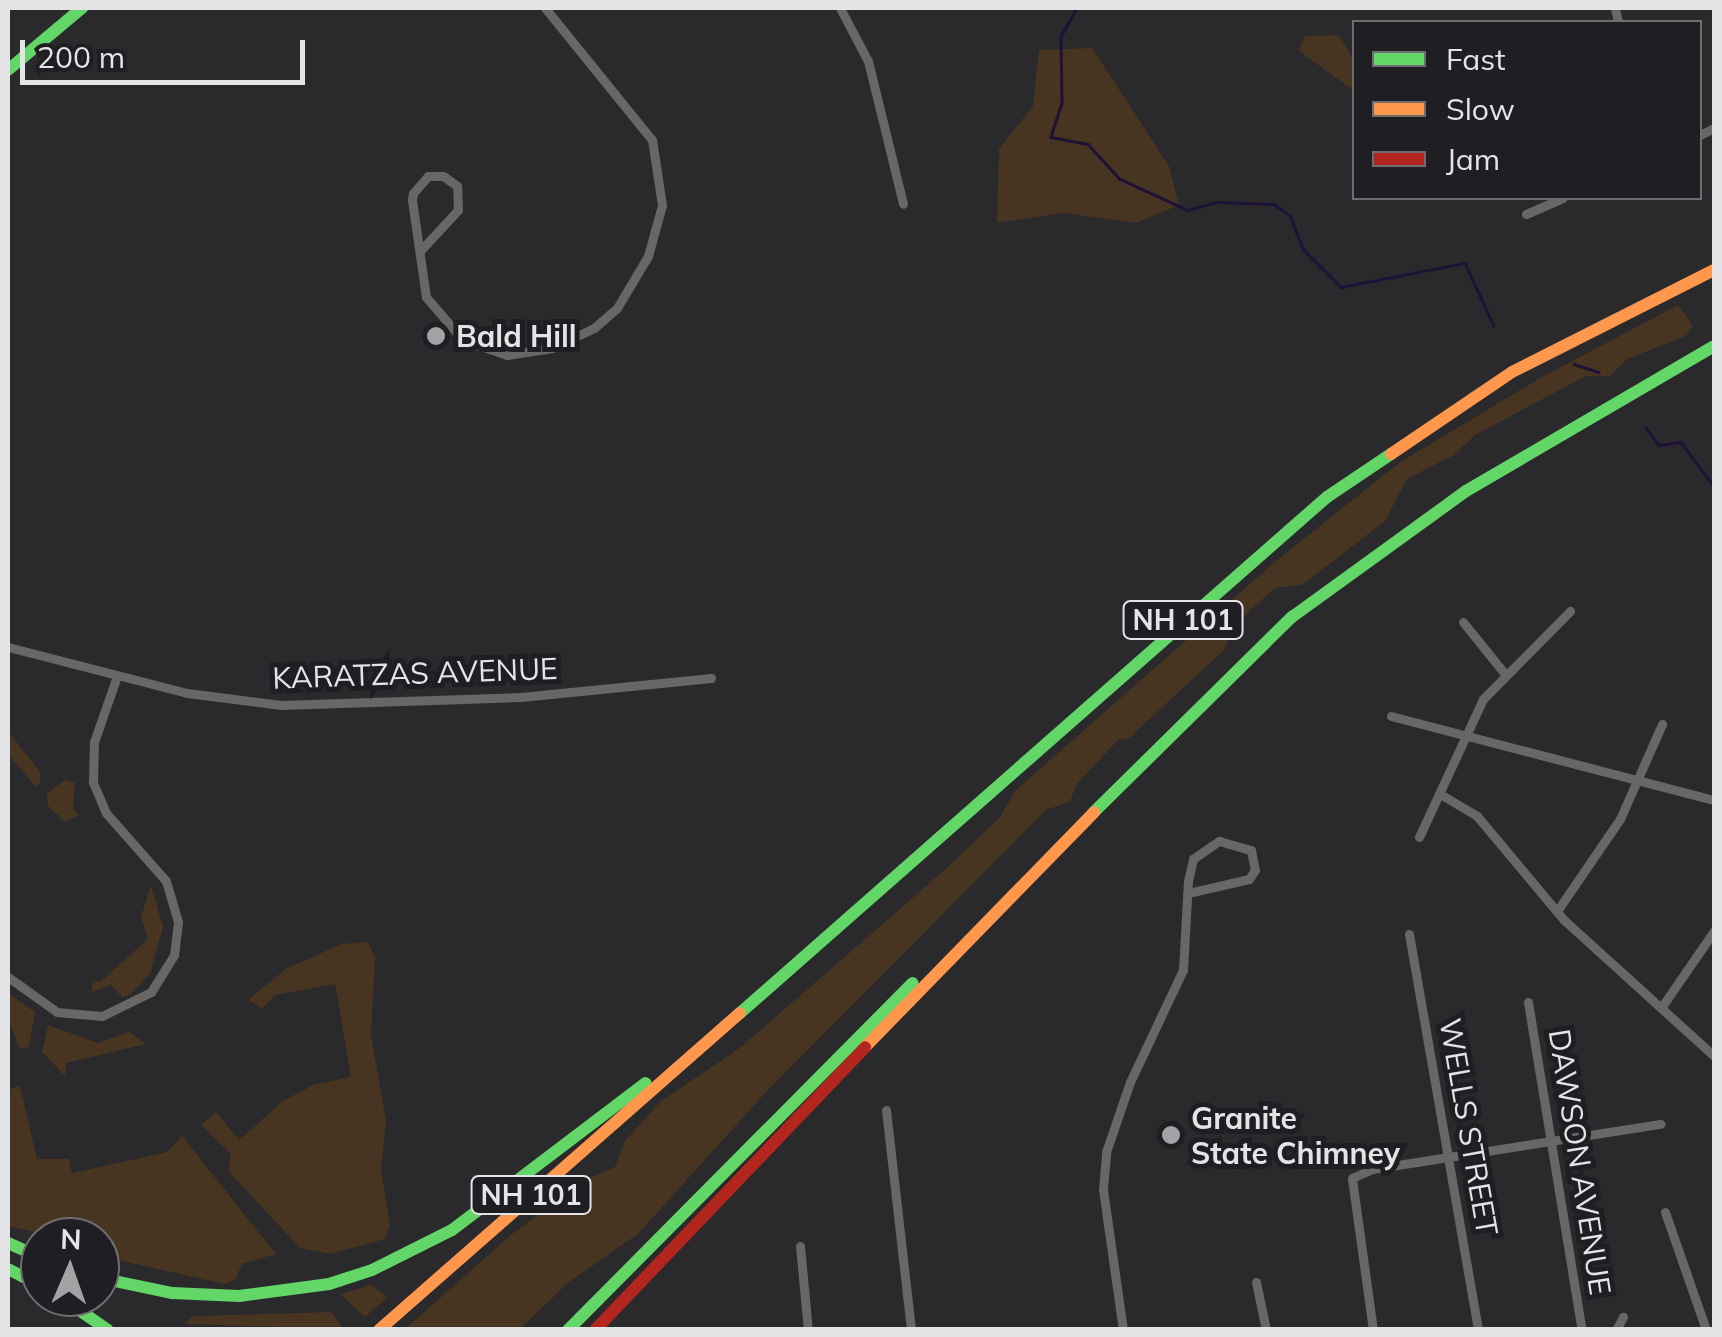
<!DOCTYPE html>
<style>
body{margin:0}
#map{position:relative;width:1722px;height:1337px;overflow:hidden;background:#2a292b;font-family:Mulish,sans-serif}
div>[style]{position:absolute}
[style*='--x']{left:calc(var(--x)*1px);top:calc(var(--y)*1px);width:calc(var(--w)*1px);rotate:calc(var(--a)*1deg)}
.green>*{inset:0;background:#473421}
.stream>*{height:2.5px;margin:-1.25px;padding:0 1.25px;transform-origin:1.25px;border-radius:1.25px;background:#1e1236}
.street>*{height:9px;margin:-4.5px;padding:0 4.5px;transform-origin:4.5px;border-radius:4.5px;background:#676766}
.fast>*{height:12px;margin:-6px;padding:0 6px;transform-origin:6px;border-radius:6px;background:#63d668}
.slow>*{height:12px;margin:-6px;padding:0 6px;transform-origin:6px;border-radius:6px;background:#ff974d}
.jam>*{height:12px;margin:-6px;padding:0 6px;transform-origin:6px;border-radius:6px;background:#b3261e}
.dots>*{width:28px;height:28px;translate:-50% -50%;box-sizing:border-box;border:5px solid #1f1e22;border-radius:50%}
span{translate:-50% -50%;white-space:nowrap;text-align:center;line-height:1.15;-webkit-text-stroke:10px #1f1e22;paint-order:stroke}
.shield-label span{padding:2px 8px;background:#1f1e22;border:2px solid;border-radius:8px;-webkit-text-stroke-width:0}
.shield-label{font-size:28px;color:#e4e3e6;font-weight:700}
.poi-label{font-size:30px;color:#e4e3e6;font-weight:700}
.left{translate:0 -50%;text-align:left}
.street-label{font-size:30px;color:#e4e3e6}
.frame{position:absolute;inset:0;border:10px solid #e4e3e6;pointer-events:none}
.legend{position:absolute;left:1352px;top:20px;width:350px;height:180px;box-sizing:border-box;background:#1f1e22;border:2px solid #6e6d70;margin:0;padding:12px 18px;list-style:none;font-size:30px;color:#e4e3e6}
.legend li{display:flex;align-items:center;gap:20px;height:50px}
.legend b{width:50px;border:2px solid #6e6d70}
.north{position:absolute;left:20px;top:1217px;width:100px;height:100px;box-sizing:border-box;background:#1f1e22;border:2px solid #6e6d70;border-radius:50%;rotate:2deg;font-size:28px;font-weight:700;line-height:40px;text-align:center;color:#e4e3e6}
.north::after{content:'';display:block;margin:auto;width:35px;height:45px;background:#a3a2a5;clip-path:polygon(50% 0,100% 100%,50% 72%,0 100%)}
.scale{position:absolute;left:20px;top:40px;width:285px;height:45px;box-sizing:border-box;border:5px solid #e4e3e6;border-top:0;padding-left:12px;font-size:30px;line-height:35px;white-space:nowrap;color:#e4e3e6;-webkit-text-stroke:8px #1f1e22;paint-order:stroke}
</style>
<div id="map">
<div class="green">
<i style="clip-path:polygon(1339px 35px,1354px 60px,1354px 91px,1299px 51px,1304px 36px)"></i>
<i style="clip-path:polygon(1092px 48px,1169px 166px,1179px 205px,1136px 223px,1063px 213px,997px 223px,999px 149px,1033px 106px,1039px 50px)"></i>
<i style="clip-path:polygon(1678px 305px,1693px 326px,1686px 336px,1627px 359px,1610px 376px,1586px 376px,1475px 435px,1454px 455px,1407px 479px,1385px 521px,1302px 585px,1275px 588px,1235px 624px,1224px 650px,1129px 738px,1118px 740px,1076px 785px,1070px 802px,1046px 810px,767px 1091px,638px 1234px,569px 1282px,520px 1329px,405px 1329px,512px 1234px,588px 1178px,615px 1167px,625px 1141px,660px 1102px,741px 1047px,948px 867px,1000px 817px,1015px 791px,1276px 561px,1399px 463px,1542px 377px)"></i>
<i style="clip-path:polygon(8px 731px,40px 772px,40px 784px,35px 786px,8px 754px)"></i>
<i style="clip-path:polygon(65px 780px,75px 783px,73px 808px,79px 815px,65px 822px,48px 806px,47px 793px)"></i>
<i style="clip-path:polygon(151px 885px,163px 927px,150px 973px,130px 995px,122px 997px,111px 985px,92px 992px,93px 980px,100px 982px,148px 939px,141px 917px)"></i>
<i style="clip-path:polygon(368px 942px,375px 958px,371px 1036px,386px 1120px,381px 1170px,390px 1225px,385px 1239px,330px 1254px,300px 1248px,228px 1171px,231px 1154px,201px 1125px,216px 1112px,239px 1140px,283px 1101px,313px 1085px,351px 1077px,335px 984px,275px 995px,262px 1009px,248px 1000px,287px 968px,342px 944px)"></i>
<i style="clip-path:polygon(8px 993px,35px 1012px,29px 1047px,20px 1049px,8px 1019px)"></i>
<i style="clip-path:polygon(48px 1025px,98px 1043px,129px 1032px,146px 1044px,66px 1063px,65px 1076px,42px 1052px)"></i>
<i style="clip-path:polygon(20px 1086px,37px 1159px,69px 1159px,72px 1173px,167px 1152px,182px 1136px,276px 1254px,242px 1264px,235px 1280px,224px 1284px,100px 1256px,100px 1237px,57px 1237px,8px 1226px,8px 1089px)"></i>
<i style="clip-path:polygon(371px 1285px,388px 1297px,365px 1317px,340px 1294px)"></i>
<i style="clip-path:polygon(331px 1312px,344px 1329px,185px 1324px,193px 1316px)"></i>
</div>
<div class="stream">
<i style="--x:1077;--y:8;--w:33;--a:119"></i>
<i style="--x:1061;--y:37;--w:66;--a:89.1"></i>
<i style="--x:1062;--y:103;--w:36;--a:108"></i>
<i style="--x:1051;--y:137;--w:38;--a:11"></i>
<i style="--x:1088;--y:144;--w:47;--a:47.6"></i>
<i style="--x:1120;--y:179;--w:75;--a:24.5"></i>
<i style="--x:1188;--y:210;--w:29;--a:-16"></i>
<i style="--x:1216;--y:202;--w:58;--a:2"></i>
<i style="--x:1274;--y:204;--w:19;--a:35"></i>
<i style="--x:1290;--y:215;--w:36;--a:69"></i>
<i style="--x:1303;--y:249;--w:54;--a:45"></i>
<i style="--x:1341;--y:287;--w:126;--a:-11"></i>
<i style="--x:1465;--y:263;--w:69;--a:65.3"></i>
<i style="--x:1574;--y:364;--w:26;--a:18"></i>
<i style="--x:1646;--y:428;--w:21;--a:53"></i>
<i style="--x:1659;--y:445;--w:22;--a:-8"></i>
<i style="--x:1681;--y:442;--w:55;--a:53.1"></i>
</div>
<div class="street">
<i style="--x:840;--y:8;--w:60;--a:62.2"></i>
<i style="--x:868;--y:61;--w:147;--a:76.2"></i>
<i style="--x:1615;--y:8;--w:14;--a:78"></i>
<i style="--x:1700;--y:135;--w:16;--a:-27"></i>
<i style="--x:1526;--y:214;--w:40;--a:-23.4"></i>
<i style="--x:420;--y:251;--w:56;--a:-47.2"></i>
<i style="--x:458;--y:210;--w:24;--a:-92"></i>
<i style="--x:457;--y:186;--w:17;--a:-144"></i>
<i style="--x:443;--y:176;--w:15;--a:180"></i>
<i style="--x:428;--y:176;--w:23;--a:131"></i>
<i style="--x:413;--y:193;--w:7;--a:98"></i>
<i style="--x:412;--y:200;--w:98;--a:81.8"></i>
<i style="--x:426;--y:297;--w:57;--a:49.3"></i>
<i style="--x:463;--y:340;--w:46;--a:18.8"></i>
<i style="--x:507;--y:355;--w:46;--a:-8.8"></i>
<i style="--x:552;--y:348;--w:47;--a:-25.5"></i>
<i style="--x:594;--y:328;--w:30;--a:-41"></i>
<i style="--x:617;--y:308;--w:61;--a:-59.2"></i>
<i style="--x:648;--y:256;--w:53;--a:-74.6"></i>
<i style="--x:662;--y:205;--w:66;--a:-98.7"></i>
<i style="--x:652;--y:140;--w:170;--a:-129"></i>
<i style="--x:1463;--y:622;--w:67;--a:51.1"></i>
<i style="--x:8;--y:647;--w:185;--a:14.4"></i>
<i style="--x:187;--y:693;--w:95;--a:7.3"></i>
<i style="--x:281;--y:705;--w:240;--a:-1.9"></i>
<i style="--x:521;--y:697;--w:191;--a:-5.7"></i>
<i style="--x:1391;--y:716;--w:334;--a:14.6"></i>
<i style="--x:1440;--y:794;--w:43;--a:30.7"></i>
<i style="--x:1477;--y:816;--w:136;--a:50.1"></i>
<i style="--x:1564;--y:920;--w:202;--a:42.2"></i>
<i style="--x:1419;--y:837;--w:152;--a:-65.1"></i>
<i style="--x:1483;--y:699;--w:124;--a:-45.3"></i>
<i style="--x:1557;--y:911;--w:112;--a:-55.6"></i>
<i style="--x:1620;--y:819;--w:104;--a:-66.1"></i>
<i style="--x:1409;--y:934;--w:402;--a:80.1"></i>
<i style="--x:8;--y:977;--w:60;--a:35.5"></i>
<i style="--x:57;--y:1012;--w:45;--a:5.1"></i>
<i style="--x:102;--y:1016;--w:55;--a:-26.1"></i>
<i style="--x:151;--y:992;--w:44;--a:-58.1"></i>
<i style="--x:174;--y:955;--w:33;--a:-83"></i>
<i style="--x:178;--y:922;--w:43;--a:-106.3"></i>
<i style="--x:166;--y:881;--w:91;--a:-131.4"></i>
<i style="--x:106;--y:813;--w:34;--a:-113"></i>
<i style="--x:93;--y:782;--w:40;--a:-88.6"></i>
<i style="--x:94;--y:742;--w:70;--a:-70.8"></i>
<i style="--x:1528;--y:1002;--w:332;--a:80.7"></i>
<i style="--x:1663;--y:1005;--w:90;--a:-55.4"></i>
<i style="--x:886;--y:1110;--w:221;--a:83.5"></i>
<i style="--x:1665;--y:1212;--w:125;--a:70.8"></i>
<i style="--x:800;--y:1246;--w:84;--a:84.6"></i>
<i style="--x:1256;--y:1282;--w:49;--a:78.2"></i>
<i style="--x:1123;--y:1330;--w:142;--a:-98.1"></i>
<i style="--x:1103;--y:1189;--w:37;--a:-85"></i>
<i style="--x:1106;--y:1152;--w:74;--a:-71.1"></i>
<i style="--x:1130;--y:1082;--w:124;--a:-64.7"></i>
<i style="--x:1183;--y:970;--w:89;--a:-86.8"></i>
<i style="--x:1188;--y:881;--w:23;--a:-77"></i>
<i style="--x:1193;--y:859;--w:32;--a:-35"></i>
<i style="--x:1219;--y:841;--w:33;--a:16"></i>
<i style="--x:1251;--y:850;--w:20;--a:79"></i>
<i style="--x:1255;--y:870;--w:11;--a:124"></i>
<i style="--x:1249;--y:879;--w:63;--a:167.1"></i>
<i style="--x:1373;--y:1330;--w:153;--a:-97.9"></i>
<i style="--x:1352;--y:1178;--w:22;--a:-24"></i>
<i style="--x:1372;--y:1169;--w:292;--a:-8.9"></i>
<i style="--x:1616;--y:1330;--w:15;--a:-62"></i>
</div>
<div class="fast">
<i style="--x:8;--y:70;--w:97;--a:-40"></i>
<i style="--x:1094;--y:812;--w:278;--a:-44.6"></i>
<i style="--x:1292;--y:617;--w:215;--a:-35.9"></i>
<i style="--x:1466;--y:491;--w:287;--a:-30.3"></i>
<i style="--x:740;--y:1013;--w:782;--a:-41.32"></i>
<i style="--x:1327;--y:497;--w:77;--a:-33.9"></i>
<i style="--x:8;--y:1243;--w:35;--a:24"></i>
<i style="--x:8;--y:1269;--w:36;--a:27"></i>
<i style="--x:100;--y:1278;--w:74;--a:11.8"></i>
<i style="--x:172;--y:1293;--w:67;--a:2.6"></i>
<i style="--x:239;--y:1296;--w:91;--a:-7.6"></i>
<i style="--x:329;--y:1284;--w:45;--a:-18"></i>
<i style="--x:372;--y:1270;--w:89;--a:-26.6"></i>
<i style="--x:452;--y:1230;--w:243;--a:-37.2"></i>
<i style="--x:60;--y:1297;--w:58;--a:34.5"></i>
<i style="--x:568;--y:1330;--w:489;--a:-45.2"></i>
</div>
<div class="slow">
<i style="--x:1391;--y:454;--w:146;--a:-34.1"></i>
<i style="--x:1512;--y:372;--w:226;--a:-26.8"></i>
<i style="--x:865;--y:1047;--w:328;--a:-45.7"></i>
<i style="--x:379;--y:1330;--w:480;--a:-41.3"></i>
</div>
<div class="jam">
<i style="--x:595;--y:1330;--w:391;--a:-46.3"></i>
</div>
<div class="dots">
<i style="left:436px;top:336px;background:#a3a2a5"></i>
<i style="left:1171px;top:1135px;background:#a3a2a5"></i>
</div>
<div class="shield-label">
<span style="left:1183px;top:620px">NH 101</span>
<span style="left:531px;top:1195px">NH 101</span>
</div>
<div class="poi-label">
<span class="left" style="left:456px;top:336px">Bald Hill</span>
<span class="left" style="left:1191px;top:1135px">Granite<br>State Chimney</span>
</div>
<div class="street-label">
<span style="left:415px;top:673px;rotate:-2deg">KARATZAS AVENUE</span>
<span style="left:1469px;top:1127px;rotate:80deg">WELLS STREET</span>
<span style="left:1580px;top:1162px;rotate:81deg">DAWSON AVENUE</span>
</div>
<div class="frame"></div>
<ul class="legend">
<li><b style="height:12px;background:#63d668"></b>Fast</li>
<li><b style="height:12px;background:#ff974d"></b>Slow</li>
<li><b style="height:12px;background:#b3261e"></b>Jam</li>
</ul>
<div class="north">N</div>
<div class="scale">200 m</div>
</div>
